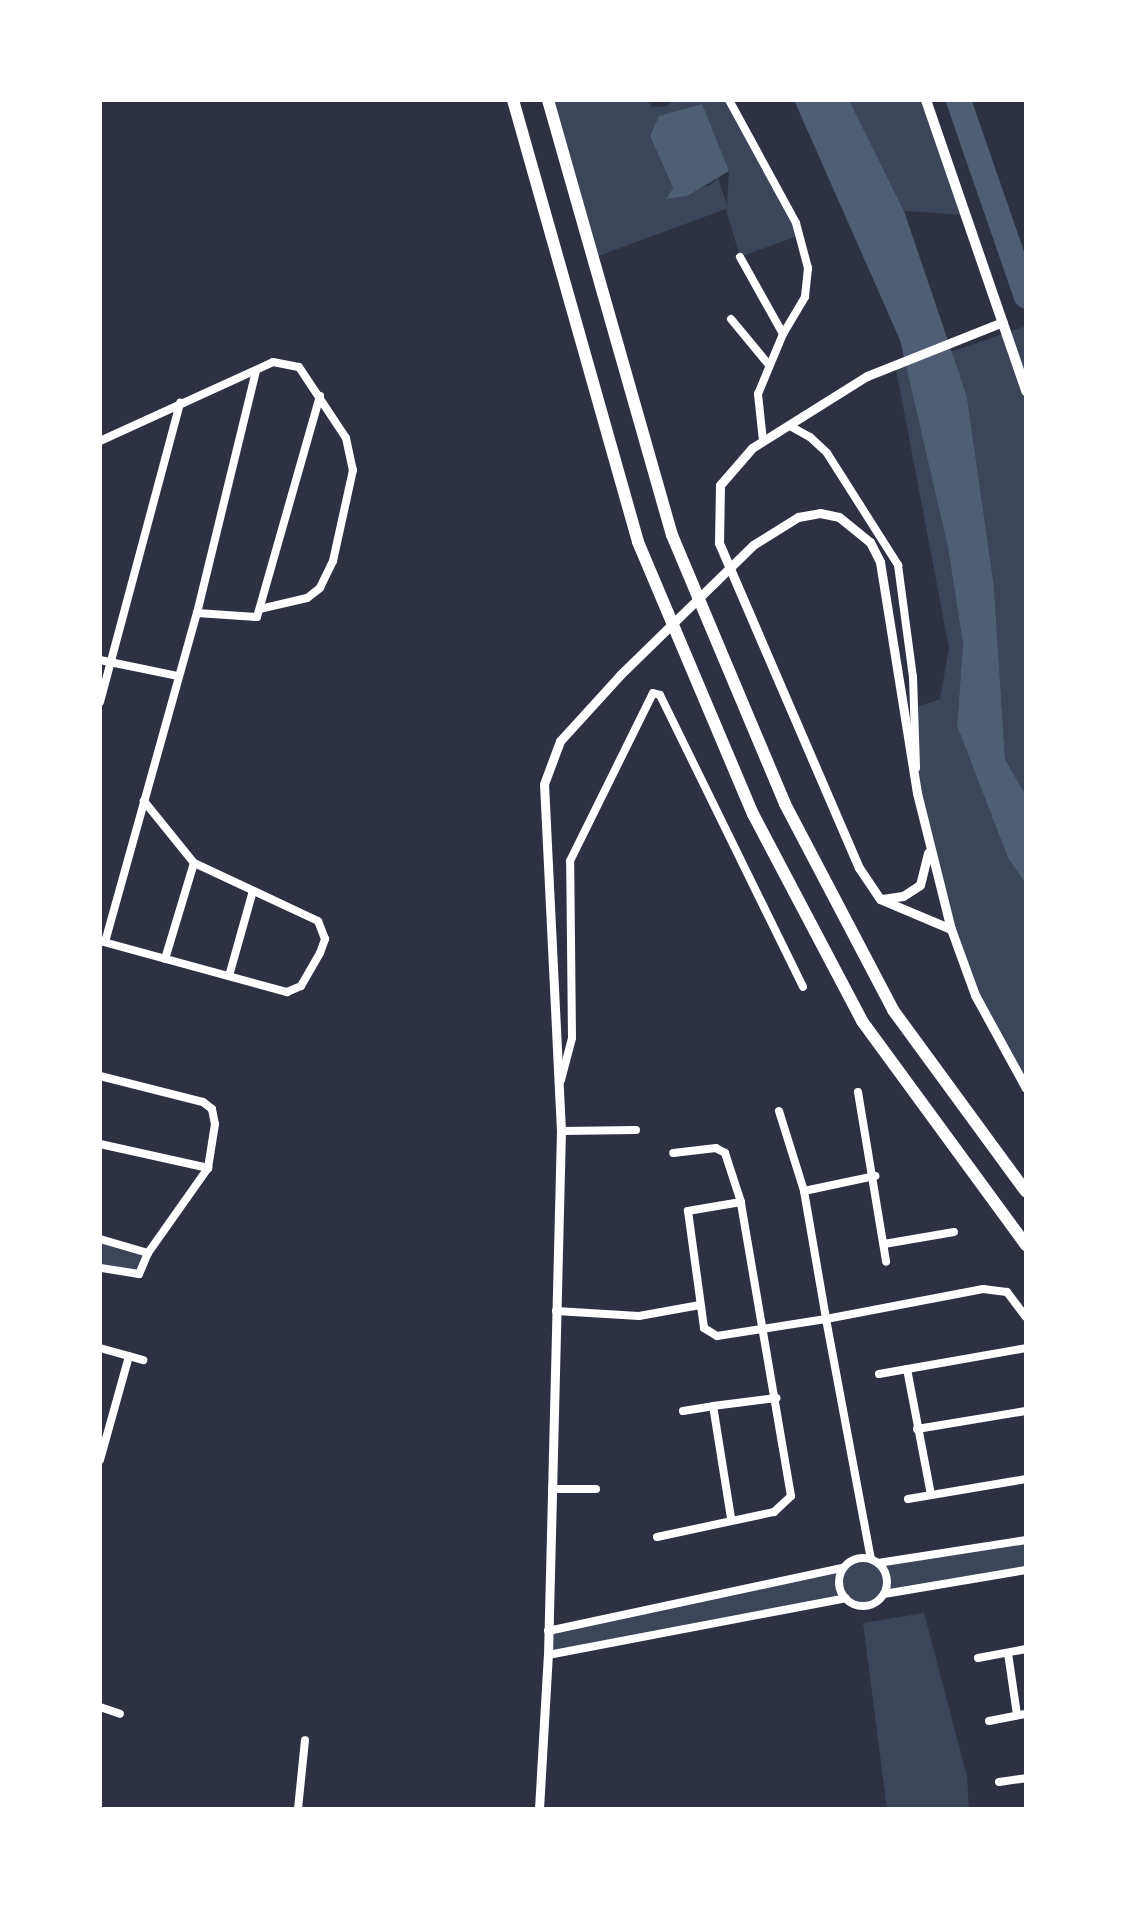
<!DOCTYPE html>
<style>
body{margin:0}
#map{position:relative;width:1126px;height:1909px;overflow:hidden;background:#2d3142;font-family:"IBM Plex Sans",sans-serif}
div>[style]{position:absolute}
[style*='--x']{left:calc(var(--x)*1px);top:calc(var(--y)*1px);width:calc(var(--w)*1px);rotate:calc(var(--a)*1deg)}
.green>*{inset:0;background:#3c4559}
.water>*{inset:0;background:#4f5d75}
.river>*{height:25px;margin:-12.5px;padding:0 12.5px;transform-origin:12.5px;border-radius:12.5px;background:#4f5d75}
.minor>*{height:8px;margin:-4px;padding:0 4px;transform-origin:4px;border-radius:4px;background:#fff}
.minor>.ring{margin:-4px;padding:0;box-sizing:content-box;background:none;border:8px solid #fff;border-radius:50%}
.tertiary>*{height:9px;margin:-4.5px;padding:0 4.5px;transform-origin:4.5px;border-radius:4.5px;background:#fff}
.secondary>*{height:10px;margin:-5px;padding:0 5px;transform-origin:5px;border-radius:5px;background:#fff}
.motorway>*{height:12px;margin:-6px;padding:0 6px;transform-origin:6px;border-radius:6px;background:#fff}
span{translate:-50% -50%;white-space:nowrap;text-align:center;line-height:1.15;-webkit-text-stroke:10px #fff;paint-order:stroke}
.frame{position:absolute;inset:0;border:102px solid #fff;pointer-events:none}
</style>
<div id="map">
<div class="green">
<i style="clip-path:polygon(evenodd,548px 100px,646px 100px,653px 107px,666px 106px,673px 100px,730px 100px,800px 235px,740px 257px,726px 209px,593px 258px,548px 100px,650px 136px,729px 171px,727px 205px,718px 178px,710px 185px,667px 198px,673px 188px,650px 136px)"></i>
<i style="clip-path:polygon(849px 100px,928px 100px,966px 215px,904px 211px)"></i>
<i style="clip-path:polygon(1026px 326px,1026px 796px,1005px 759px,994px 584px,967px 397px,951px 352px)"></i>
<i style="clip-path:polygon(906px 366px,948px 548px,963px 644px,957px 726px,1008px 858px,1026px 884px,1026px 1087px,984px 1012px,952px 932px,917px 793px,914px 708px,940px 699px,949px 648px,896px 369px)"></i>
<i style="clip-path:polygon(100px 1239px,148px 1253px,139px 1274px,100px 1268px)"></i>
<i style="clip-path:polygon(1026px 1540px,1026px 1570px,885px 1594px,869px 1605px,845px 1599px,548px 1655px,548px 1631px,843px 1568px,856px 1559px,879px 1563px)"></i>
<i style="clip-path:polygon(924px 1613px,967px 1776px,969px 1809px,887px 1809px,863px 1623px)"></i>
</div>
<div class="water">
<i style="clip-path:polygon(794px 100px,849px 100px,904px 211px,967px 397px,994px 586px,1005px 759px,1026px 796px,1026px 884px,1008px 858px,957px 726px,963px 644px,948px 548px,900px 340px)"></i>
<i style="clip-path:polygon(702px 104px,729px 171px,687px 196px,666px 199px,673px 188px,650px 136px,659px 116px)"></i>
</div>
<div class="river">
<i style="--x:958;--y:100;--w:207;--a:70.9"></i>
</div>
<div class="minor">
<i style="--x:729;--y:100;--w:140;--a:61.4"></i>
<i style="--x:796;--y:223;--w:47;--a:75.1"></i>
<i style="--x:808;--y:268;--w:29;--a:96"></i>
<i style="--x:805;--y:297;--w:43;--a:120.7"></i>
<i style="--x:783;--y:334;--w:65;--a:112.6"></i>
<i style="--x:758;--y:394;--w:47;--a:83.9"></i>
<i style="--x:740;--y:257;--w:88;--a:60.8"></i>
<i style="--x:731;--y:319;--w:60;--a:50.4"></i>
<i style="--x:790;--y:426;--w:23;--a:29"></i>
<i style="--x:810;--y:437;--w:23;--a:43"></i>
<i style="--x:827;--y:453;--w:133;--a:57.6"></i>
<i style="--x:898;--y:565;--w:113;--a:82.4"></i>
<i style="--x:913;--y:677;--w:91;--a:88.1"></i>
<i style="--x:100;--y:441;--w:190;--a:-24.5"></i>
<i style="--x:273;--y:362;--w:26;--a:11"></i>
<i style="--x:299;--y:367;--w:85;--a:56.5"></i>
<i style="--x:346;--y:438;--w:33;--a:78"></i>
<i style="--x:353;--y:470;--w:93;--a:102.4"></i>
<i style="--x:333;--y:561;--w:30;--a:116"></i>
<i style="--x:320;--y:588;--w:16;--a:142"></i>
<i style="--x:307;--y:598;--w:48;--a:166.8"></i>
<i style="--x:197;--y:613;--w:60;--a:3.8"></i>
<i style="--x:257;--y:617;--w:230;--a:-74.1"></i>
<i style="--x:100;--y:660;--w:80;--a:11.6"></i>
<i style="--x:100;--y:702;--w:310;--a:-75"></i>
<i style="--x:100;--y:941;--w:194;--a:15.3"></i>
<i style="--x:287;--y:992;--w:15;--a:-23"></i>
<i style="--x:301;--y:986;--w:38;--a:-60"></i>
<i style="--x:320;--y:953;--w:15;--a:-70"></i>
<i style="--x:325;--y:939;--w:19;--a:-111"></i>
<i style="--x:318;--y:921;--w:137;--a:-154.9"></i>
<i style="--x:194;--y:863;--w:80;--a:-128.9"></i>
<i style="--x:105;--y:942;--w:342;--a:-74.4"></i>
<i style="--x:197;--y:613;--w:249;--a:-76.3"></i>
<i style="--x:165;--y:959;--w:100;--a:-73.2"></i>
<i style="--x:229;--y:976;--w:85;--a:-74.3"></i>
<i style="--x:100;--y:1076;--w:106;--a:14.2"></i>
<i style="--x:203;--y:1102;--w:11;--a:38"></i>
<i style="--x:212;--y:1109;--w:15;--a:79"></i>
<i style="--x:215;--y:1124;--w:45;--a:99"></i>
<i style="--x:208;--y:1168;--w:104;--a:125.2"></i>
<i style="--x:148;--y:1253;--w:23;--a:113"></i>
<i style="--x:139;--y:1274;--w:39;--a:-171"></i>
<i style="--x:561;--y:1080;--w:43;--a:-75.3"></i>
<i style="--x:572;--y:1038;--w:177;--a:-90.6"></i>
<i style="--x:570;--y:861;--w:187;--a:-63.7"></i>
<i style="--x:653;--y:693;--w:7;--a:16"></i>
<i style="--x:660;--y:695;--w:325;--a:63.9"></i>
<i style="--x:858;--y:1092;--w:172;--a:80.6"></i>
<i style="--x:779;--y:1111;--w:84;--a:72.6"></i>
<i style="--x:804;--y:1191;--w:130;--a:80.2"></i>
<i style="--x:826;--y:1319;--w:160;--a:-10.8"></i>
<i style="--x:983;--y:1289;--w:24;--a:7"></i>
<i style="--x:1007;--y:1292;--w:31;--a:53"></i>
<i style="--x:561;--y:1131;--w:75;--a:-0.8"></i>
<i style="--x:100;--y:1144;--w:111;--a:12.5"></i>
<i style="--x:804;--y:1191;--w:73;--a:-11.9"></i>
<i style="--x:741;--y:1202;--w:54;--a:170.4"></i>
<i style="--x:688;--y:1211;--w:118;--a:82.2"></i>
<i style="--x:704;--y:1328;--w:15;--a:32"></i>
<i style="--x:717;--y:1336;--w:110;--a:-8.9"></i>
<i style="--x:826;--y:1319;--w:244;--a:79.4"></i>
<i style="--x:100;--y:1239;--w:50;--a:16.3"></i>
<i style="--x:884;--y:1244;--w:71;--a:-9.7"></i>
<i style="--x:556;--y:1311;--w:83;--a:3.4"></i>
<i style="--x:639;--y:1316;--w:62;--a:-10.2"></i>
<i style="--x:100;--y:1348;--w:45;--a:15.6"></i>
<i style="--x:907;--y:1369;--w:128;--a:79.2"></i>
<i style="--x:879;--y:1374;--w:149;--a:-10"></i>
<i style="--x:683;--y:1411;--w:30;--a:-9"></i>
<i style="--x:917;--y:1429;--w:110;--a:-9.4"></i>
<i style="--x:100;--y:1460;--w:108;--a:-74.4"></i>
<i style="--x:552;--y:1489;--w:44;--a:0"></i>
<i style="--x:908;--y:1499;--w:120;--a:-9.6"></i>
<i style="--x:731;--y:1518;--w:113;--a:-99.1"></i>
<i style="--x:713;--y:1406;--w:64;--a:-7.2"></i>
<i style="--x:657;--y:1537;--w:120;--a:-12.1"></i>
<i style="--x:774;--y:1512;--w:23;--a:-43"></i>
<i style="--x:791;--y:1496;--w:298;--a:-99.7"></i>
<i style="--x:741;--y:1202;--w:52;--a:-108.1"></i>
<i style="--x:725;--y:1153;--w:10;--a:-151"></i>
<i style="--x:716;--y:1148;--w:43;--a:173.4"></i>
<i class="ring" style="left:839px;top:1558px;width:40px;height:40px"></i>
<i style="--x:878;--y:1563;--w:150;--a:-8.8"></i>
<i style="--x:884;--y:1594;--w:144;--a:-9.6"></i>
<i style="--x:548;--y:1631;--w:302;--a:-12.1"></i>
<i style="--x:1008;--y:1653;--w:63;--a:81.7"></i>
<i style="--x:548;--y:1655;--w:303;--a:-10.8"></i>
<i style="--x:978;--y:1658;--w:49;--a:-10.6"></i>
<i style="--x:100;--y:1707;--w:21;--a:19"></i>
<i style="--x:989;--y:1721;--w:38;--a:-11"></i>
<i style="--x:999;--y:1782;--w:27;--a:-8"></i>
<i style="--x:298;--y:1809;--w:69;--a:-84.2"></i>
</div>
<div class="tertiary">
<i style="--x:882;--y:899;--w:21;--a:-8"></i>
<i style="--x:903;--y:896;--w:20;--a:-33"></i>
<i style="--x:920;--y:885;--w:33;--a:-76"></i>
<i style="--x:951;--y:929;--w:77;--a:-157.1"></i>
<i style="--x:880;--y:899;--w:37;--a:-124"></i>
<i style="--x:859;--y:868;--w:354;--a:-113.3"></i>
<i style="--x:719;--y:543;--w:58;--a:-89"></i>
<i style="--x:720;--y:485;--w:49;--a:-49.1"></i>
<i style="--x:752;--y:448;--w:136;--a:-32.1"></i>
<i style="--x:867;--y:376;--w:146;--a:-21.7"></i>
<i style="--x:539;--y:1809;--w:154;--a:-86.7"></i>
<i style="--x:548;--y:1655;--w:524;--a:-88.58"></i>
<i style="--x:561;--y:1131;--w:347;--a:-92.8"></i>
<i style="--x:544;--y:784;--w:46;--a:-69.6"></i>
<i style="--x:560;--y:741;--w:89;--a:-47.7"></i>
<i style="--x:620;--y:675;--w:186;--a:-44.3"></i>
<i style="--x:753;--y:545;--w:53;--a:-31.9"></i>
<i style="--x:798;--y:517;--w:22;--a:-10"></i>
<i style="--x:820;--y:513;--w:19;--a:12"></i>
<i style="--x:839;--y:517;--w:40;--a:39"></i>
<i style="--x:870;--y:542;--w:22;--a:63"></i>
<i style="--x:880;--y:562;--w:234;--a:80.9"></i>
<i style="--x:917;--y:793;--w:140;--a:76"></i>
<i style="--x:951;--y:929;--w:70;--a:70"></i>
<i style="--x:975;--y:995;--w:106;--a:61.3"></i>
</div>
<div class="secondary">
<i style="--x:926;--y:100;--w:308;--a:71"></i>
</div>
<div class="motorway">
<i style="--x:513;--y:100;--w:459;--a:74.2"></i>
<i style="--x:638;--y:542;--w:295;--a:67.1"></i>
<i style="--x:753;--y:814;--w:234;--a:62.2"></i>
<i style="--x:862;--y:1021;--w:278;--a:53.8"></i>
<i style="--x:548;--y:100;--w:452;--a:74.1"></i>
<i style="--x:672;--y:535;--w:292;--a:67.2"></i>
<i style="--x:785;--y:804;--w:233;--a:62.3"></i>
<i style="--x:893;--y:1010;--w:225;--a:53.8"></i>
</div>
<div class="frame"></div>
</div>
